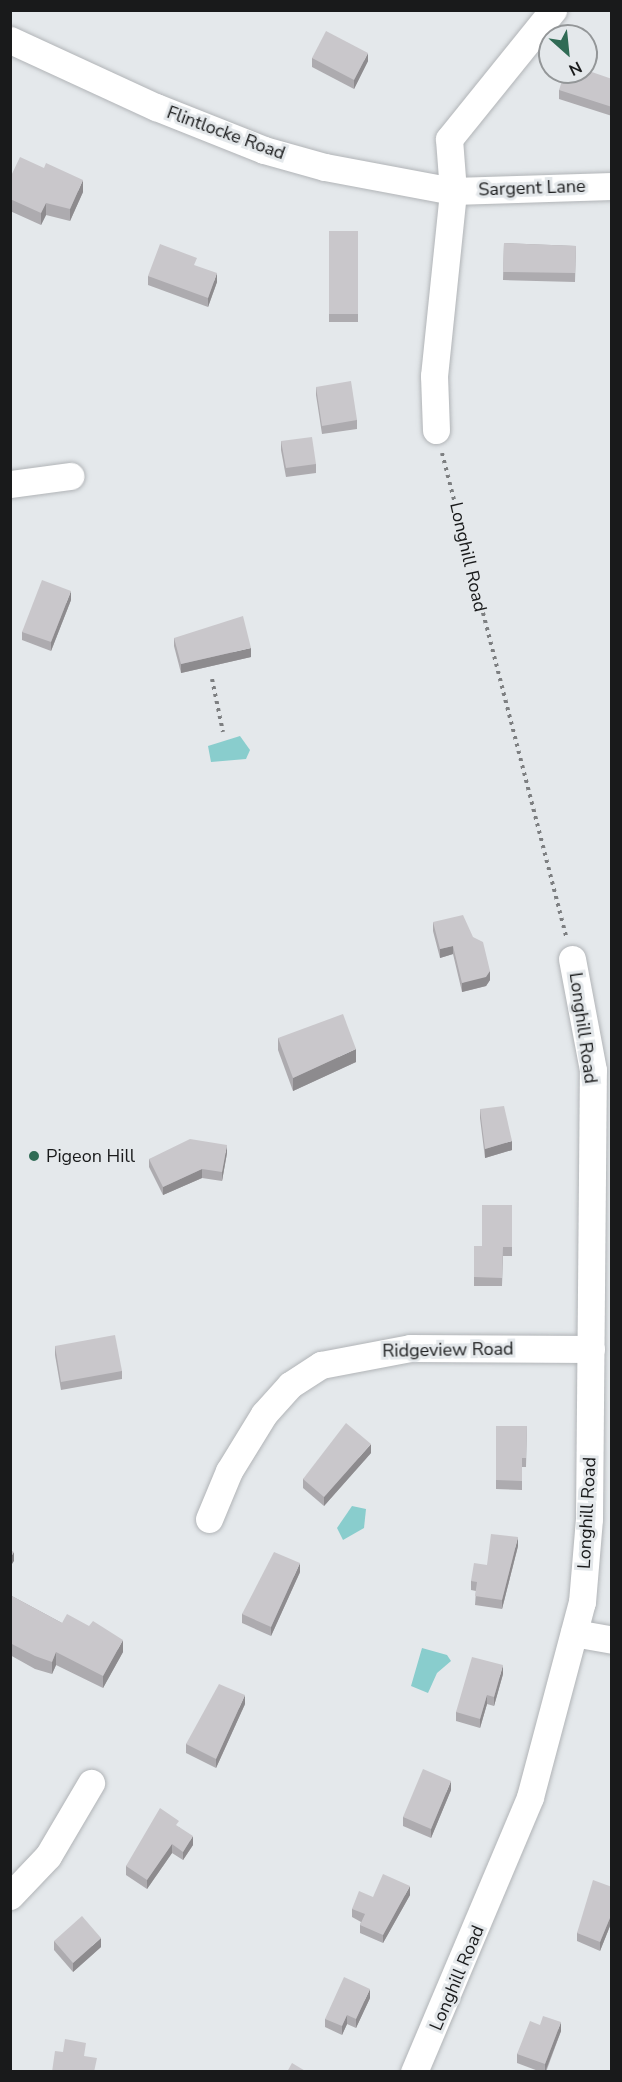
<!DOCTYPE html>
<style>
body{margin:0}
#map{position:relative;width:622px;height:2082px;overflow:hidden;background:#e4e8eb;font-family:"Nunito Sans",sans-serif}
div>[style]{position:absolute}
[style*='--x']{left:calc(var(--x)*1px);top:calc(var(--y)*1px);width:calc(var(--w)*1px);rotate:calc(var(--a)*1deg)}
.water>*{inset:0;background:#89cdcd}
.path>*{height:4px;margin-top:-2px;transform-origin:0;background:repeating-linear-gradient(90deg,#7d7f81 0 3px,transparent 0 7.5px)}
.roads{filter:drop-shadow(0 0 2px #b1b4b7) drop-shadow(0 0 2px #b1b4b7)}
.minor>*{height:27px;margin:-13.5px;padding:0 13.5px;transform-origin:13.5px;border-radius:13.5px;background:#fff}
.wall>*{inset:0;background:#adabaf}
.shaded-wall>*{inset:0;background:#8d8b8e}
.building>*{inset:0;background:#c9c7cb}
.dots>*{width:16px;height:16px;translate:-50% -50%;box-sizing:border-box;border:3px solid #e4e8eb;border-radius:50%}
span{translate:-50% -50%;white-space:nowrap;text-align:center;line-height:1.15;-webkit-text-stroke:6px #e4e8eb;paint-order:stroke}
.street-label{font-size:18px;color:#191a1b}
.poi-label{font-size:18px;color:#191a1b}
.left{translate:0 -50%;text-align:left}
.frame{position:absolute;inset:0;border:12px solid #191a1b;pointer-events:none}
.north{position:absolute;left:538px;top:24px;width:60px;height:60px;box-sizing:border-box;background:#e4e8eb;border:2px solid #939698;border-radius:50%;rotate:153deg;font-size:16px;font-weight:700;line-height:24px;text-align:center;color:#191a1b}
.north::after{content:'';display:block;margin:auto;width:21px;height:27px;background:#306b55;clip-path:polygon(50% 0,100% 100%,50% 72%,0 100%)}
</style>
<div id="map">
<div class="water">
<i style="clip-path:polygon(240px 736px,250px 750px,246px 759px,211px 762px,208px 746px)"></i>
<i style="clip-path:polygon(352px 1506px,366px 1509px,364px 1528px,343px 1540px,337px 1528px)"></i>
<i style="clip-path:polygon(422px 1648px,447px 1655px,451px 1661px,437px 1673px,428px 1693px,411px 1686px)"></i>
</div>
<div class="path">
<i style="--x:442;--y:453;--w:500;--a:75.6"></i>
<i style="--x:212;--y:679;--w:54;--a:78.3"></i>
</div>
<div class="roads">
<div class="minor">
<i style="--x:10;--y:40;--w:161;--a:24.7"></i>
<i style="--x:156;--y:107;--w:116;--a:21.7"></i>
<i style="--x:264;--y:150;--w:63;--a:15.6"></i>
<i style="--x:325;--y:167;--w:130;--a:10.6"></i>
<i style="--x:453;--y:191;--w:159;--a:-1.8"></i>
<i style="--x:436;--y:430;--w:54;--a:-92.1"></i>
<i style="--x:434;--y:376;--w:186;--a:-84.1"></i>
<i style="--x:453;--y:191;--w:52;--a:-94.4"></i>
<i style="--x:449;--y:139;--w:166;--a:-51.1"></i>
<i style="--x:10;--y:484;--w:61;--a:-7.6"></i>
<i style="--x:209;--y:1519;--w:52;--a:-67.4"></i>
<i style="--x:229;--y:1471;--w:67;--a:-58.4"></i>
<i style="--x:264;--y:1414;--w:39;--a:-48"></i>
<i style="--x:290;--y:1385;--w:37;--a:-33"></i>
<i style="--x:321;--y:1365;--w:91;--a:-10.8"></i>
<i style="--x:410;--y:1348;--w:181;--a:0.3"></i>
<i style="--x:574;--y:1633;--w:39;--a:10"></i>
<i style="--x:10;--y:1896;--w:55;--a:-46.5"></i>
<i style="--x:48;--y:1856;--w:85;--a:-59.5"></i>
<i style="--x:414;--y:2072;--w:298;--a:-67.1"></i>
<i style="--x:530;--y:1797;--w:202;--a:-75.1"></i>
<i style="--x:582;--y:1602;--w:83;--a:-85.2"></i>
<i style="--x:589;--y:1519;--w:449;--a:-89.5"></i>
<i style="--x:593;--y:1070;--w:113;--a:-100.7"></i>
</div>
</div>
<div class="wall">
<i style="clip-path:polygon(312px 58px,368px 61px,354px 89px,312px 67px)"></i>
<i style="clip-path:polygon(612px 79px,612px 116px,559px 99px,559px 90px)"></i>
<i style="clip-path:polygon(10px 178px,83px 192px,70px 221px,46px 215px,41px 225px,10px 211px)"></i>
<i style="clip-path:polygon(329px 231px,358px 231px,358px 322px,329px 322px)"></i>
<i style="clip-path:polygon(504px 243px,576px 246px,575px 282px,503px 280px)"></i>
<i style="clip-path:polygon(148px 276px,217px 282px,208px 307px,148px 285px)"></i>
<i style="clip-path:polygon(316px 387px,357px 420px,357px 429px,322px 434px,316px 395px)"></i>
<i style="clip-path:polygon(281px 441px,316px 464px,316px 473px,286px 477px,281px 450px)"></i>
<i style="clip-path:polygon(71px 600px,51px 651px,22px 640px,22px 632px)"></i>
<i style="clip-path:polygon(174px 638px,251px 657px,181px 673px,174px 646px)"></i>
<i style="clip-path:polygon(433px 922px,490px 980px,486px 986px,462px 992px,453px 954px,440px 958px,433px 931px)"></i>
<i style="clip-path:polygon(278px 1038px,356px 1062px,293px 1091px,278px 1050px)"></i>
<i style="clip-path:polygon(480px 1109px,512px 1150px,485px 1158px,480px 1118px)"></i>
<i style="clip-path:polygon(227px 1153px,222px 1181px,202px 1178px,163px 1195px,149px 1167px,149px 1159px)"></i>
<i style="clip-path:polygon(512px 1205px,512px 1256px,503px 1256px,502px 1286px,474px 1286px,474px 1246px,482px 1246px)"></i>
<i style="clip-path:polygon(55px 1346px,122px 1371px,122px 1379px,61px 1390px,55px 1355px)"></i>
<i style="clip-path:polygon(496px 1426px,527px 1426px,526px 1467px,522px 1467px,522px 1490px,496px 1489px)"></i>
<i style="clip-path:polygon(371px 1453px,324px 1506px,303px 1488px,303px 1479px)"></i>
<i style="clip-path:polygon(518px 1546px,502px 1609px,475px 1605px,476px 1591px,471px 1590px,471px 1581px,487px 1565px)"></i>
<i style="clip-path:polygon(300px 1572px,271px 1636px,242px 1623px,242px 1614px)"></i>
<i style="clip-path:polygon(10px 1595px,62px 1623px,123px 1652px,103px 1688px,56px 1665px,52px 1674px,35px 1669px,10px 1655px)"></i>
<i style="clip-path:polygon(503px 1674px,494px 1706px,487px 1704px,480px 1728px,456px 1721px,456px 1712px)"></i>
<i style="clip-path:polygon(245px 1704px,216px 1768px,186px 1753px,186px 1744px)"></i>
<i style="clip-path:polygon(451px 1790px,431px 1838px,403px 1826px,403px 1817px)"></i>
<i style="clip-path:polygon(179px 1827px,193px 1845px,183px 1860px,172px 1853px,147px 1889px,126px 1875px,126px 1866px)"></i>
<i style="clip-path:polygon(612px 1887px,612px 1921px,600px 1951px,577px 1941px,577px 1933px)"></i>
<i style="clip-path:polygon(410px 1895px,383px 1943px,360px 1933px,360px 1925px,361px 1922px,352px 1917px,352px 1909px,373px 1897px)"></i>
<i style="clip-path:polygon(54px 1941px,101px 1947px,73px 1972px,54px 1950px)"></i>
<i style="clip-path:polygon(370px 1998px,356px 2028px,347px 2024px,342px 2035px,325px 2027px,325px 2019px)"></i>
<i style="clip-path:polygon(540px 2025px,561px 2031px,546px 2072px,541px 2072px,517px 2063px,517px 2054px)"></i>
</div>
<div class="shaded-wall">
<i style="clip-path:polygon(368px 53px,368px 61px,354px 89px,354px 80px)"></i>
<i style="clip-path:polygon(83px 180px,83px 192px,70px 221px,70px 209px)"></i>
<i style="clip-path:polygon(46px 203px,46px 215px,41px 225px,41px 213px)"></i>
<i style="clip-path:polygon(217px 273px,217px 282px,208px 307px,208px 298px)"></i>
<i style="clip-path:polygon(71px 591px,71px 600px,51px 651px,51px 642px)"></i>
<i style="clip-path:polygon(251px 648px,251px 657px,181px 673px,181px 664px)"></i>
<i style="clip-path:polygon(453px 946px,453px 954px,440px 958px,440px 949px)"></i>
<i style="clip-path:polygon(490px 971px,490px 980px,486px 986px,462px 992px,462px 983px)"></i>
<i style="clip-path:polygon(356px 1049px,356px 1062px,293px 1091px,293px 1078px)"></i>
<i style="clip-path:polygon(512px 1141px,512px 1150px,485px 1158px,485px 1149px)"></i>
<i style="clip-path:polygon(227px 1145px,227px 1153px,222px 1181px,222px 1172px)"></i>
<i style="clip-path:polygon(202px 1169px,202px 1178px,163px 1195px,163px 1187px)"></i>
<i style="clip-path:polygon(371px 1444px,371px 1453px,324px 1506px,324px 1497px)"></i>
<i style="clip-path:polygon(518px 1537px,518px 1546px,502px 1609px,502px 1600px)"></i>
<i style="clip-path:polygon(14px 1552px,14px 1561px,10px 1567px,10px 1558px)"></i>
<i style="clip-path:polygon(300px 1563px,300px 1572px,271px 1636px,271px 1627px)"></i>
<i style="clip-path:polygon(123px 1640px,123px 1652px,103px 1688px,103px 1676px)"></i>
<i style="clip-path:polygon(56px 1652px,56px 1665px,52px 1674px,52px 1662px)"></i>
<i style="clip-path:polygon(503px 1665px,503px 1674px,494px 1706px,494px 1697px)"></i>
<i style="clip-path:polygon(245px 1695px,245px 1704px,216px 1768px,216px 1759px)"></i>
<i style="clip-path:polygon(487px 1695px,487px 1704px,480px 1728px,480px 1719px)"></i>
<i style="clip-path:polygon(451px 1781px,451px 1790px,431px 1838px,431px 1829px)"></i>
<i style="clip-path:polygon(193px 1836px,193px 1845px,183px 1860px,183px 1852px)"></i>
<i style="clip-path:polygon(172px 1844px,172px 1853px,147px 1889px,147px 1880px)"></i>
<i style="clip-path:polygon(410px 1886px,410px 1895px,383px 1943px,383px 1935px)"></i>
<i style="clip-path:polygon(612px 1913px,612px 1921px,600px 1951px,600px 1942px)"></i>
<i style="clip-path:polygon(101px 1938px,101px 1947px,73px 1972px,73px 1963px)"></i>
<i style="clip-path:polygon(370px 1989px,370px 1998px,356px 2028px,356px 2019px)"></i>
<i style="clip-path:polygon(347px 2015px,347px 2024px,342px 2035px,342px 2026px)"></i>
<i style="clip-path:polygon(561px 2022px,561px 2031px,545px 2072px,545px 2064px)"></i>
</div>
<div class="building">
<i style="clip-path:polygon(326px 31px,368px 53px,354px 80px,312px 58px)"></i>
<i style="clip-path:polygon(586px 70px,612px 79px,612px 107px,559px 90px,565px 72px,586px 72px)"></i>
<i style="clip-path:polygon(20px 157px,44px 168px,46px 163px,83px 180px,70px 209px,46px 203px,41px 213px,10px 199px,10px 178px)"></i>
<i style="clip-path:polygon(329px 231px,358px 231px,358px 314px,329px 314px)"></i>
<i style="clip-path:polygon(504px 243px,576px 246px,575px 273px,503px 272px)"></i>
<i style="clip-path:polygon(160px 244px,197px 258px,194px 265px,217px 273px,208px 298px,148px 276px)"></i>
<i style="clip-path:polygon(351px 381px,357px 420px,322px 426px,316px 387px)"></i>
<i style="clip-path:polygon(312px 437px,316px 464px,286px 468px,281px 441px)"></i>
<i style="clip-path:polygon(42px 580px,71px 591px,51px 642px,22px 632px)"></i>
<i style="clip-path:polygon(243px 616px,251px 648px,181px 664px,174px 638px)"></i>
<i style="clip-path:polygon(463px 915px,473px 937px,483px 942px,490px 971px,486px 977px,462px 983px,453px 946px,440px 949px,433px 922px)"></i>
<i style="clip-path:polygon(343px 1014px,356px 1049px,293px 1078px,278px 1038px)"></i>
<i style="clip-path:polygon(504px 1106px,512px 1141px,485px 1149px,480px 1109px)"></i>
<i style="clip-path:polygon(190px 1139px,227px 1145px,222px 1172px,202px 1169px,163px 1187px,149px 1159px)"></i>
<i style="clip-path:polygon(482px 1205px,512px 1205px,512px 1247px,503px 1247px,502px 1278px,474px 1277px,474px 1246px,482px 1246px)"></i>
<i style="clip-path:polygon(115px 1335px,122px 1371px,61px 1382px,55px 1346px)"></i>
<i style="clip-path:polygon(346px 1423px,371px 1444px,324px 1497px,303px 1479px)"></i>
<i style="clip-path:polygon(496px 1426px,527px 1426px,526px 1458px,522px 1458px,522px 1481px,496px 1480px)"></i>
<i style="clip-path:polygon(491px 1534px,518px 1537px,502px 1600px,475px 1596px,477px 1582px,471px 1581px,474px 1563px,487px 1565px)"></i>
<i style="clip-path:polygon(10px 1550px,14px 1552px,10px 1558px)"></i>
<i style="clip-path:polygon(274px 1552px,300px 1563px,271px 1627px,242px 1614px)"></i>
<i style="clip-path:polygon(10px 1595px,62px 1623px,67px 1614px,89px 1626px,93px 1621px,123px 1640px,103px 1676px,56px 1652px,52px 1662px,35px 1656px,10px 1643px)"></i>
<i style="clip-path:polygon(472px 1657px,503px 1665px,494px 1697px,487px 1695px,480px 1719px,456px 1712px)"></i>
<i style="clip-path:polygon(219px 1684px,245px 1695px,216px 1759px,186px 1744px)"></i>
<i style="clip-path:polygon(423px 1769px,451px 1781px,431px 1829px,403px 1817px)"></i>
<i style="clip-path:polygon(160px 1808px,179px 1821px,176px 1825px,193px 1836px,183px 1852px,172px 1844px,147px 1880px,126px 1866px)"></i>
<i style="clip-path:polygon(383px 1874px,410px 1886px,383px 1935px,360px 1925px,365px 1914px,352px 1909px,359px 1891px,373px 1897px)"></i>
<i style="clip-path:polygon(593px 1880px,612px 1887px,612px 1913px,600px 1942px,577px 1933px)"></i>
<i style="clip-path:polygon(82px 1916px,101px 1938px,73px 1963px,54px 1941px)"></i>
<i style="clip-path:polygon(344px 1977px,370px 1989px,356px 2019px,347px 2015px,342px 2026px,325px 2019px)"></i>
<i style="clip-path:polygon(543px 2016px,561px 2022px,545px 2064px,517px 2054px,530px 2021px,540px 2025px)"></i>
<i style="clip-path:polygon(65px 2039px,86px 2043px,84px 2056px,97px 2058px,94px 2072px,52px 2072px,55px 2051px,63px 2052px)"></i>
<i style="clip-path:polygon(292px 2063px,307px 2072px,287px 2072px)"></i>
</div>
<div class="dots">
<i style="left:34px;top:1156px;background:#306b55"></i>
</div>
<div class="street-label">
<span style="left:226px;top:133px;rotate:20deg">Flintlocke Road</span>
<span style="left:532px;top:188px;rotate:-2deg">Sargent Lane</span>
<span style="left:468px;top:557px;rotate:77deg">Longhill Road</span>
<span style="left:583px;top:1028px;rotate:82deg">Longhill Road</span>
<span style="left:448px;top:1350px;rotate:-1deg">Ridgeview Road</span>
<span style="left:587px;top:1513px;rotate:-87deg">Longhill Road</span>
<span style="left:457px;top:1978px;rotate:-67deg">Longhill Road</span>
</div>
<div class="poi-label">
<span class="left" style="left:46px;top:1156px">Pigeon Hill</span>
</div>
<div class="frame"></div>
<div class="north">N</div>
</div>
